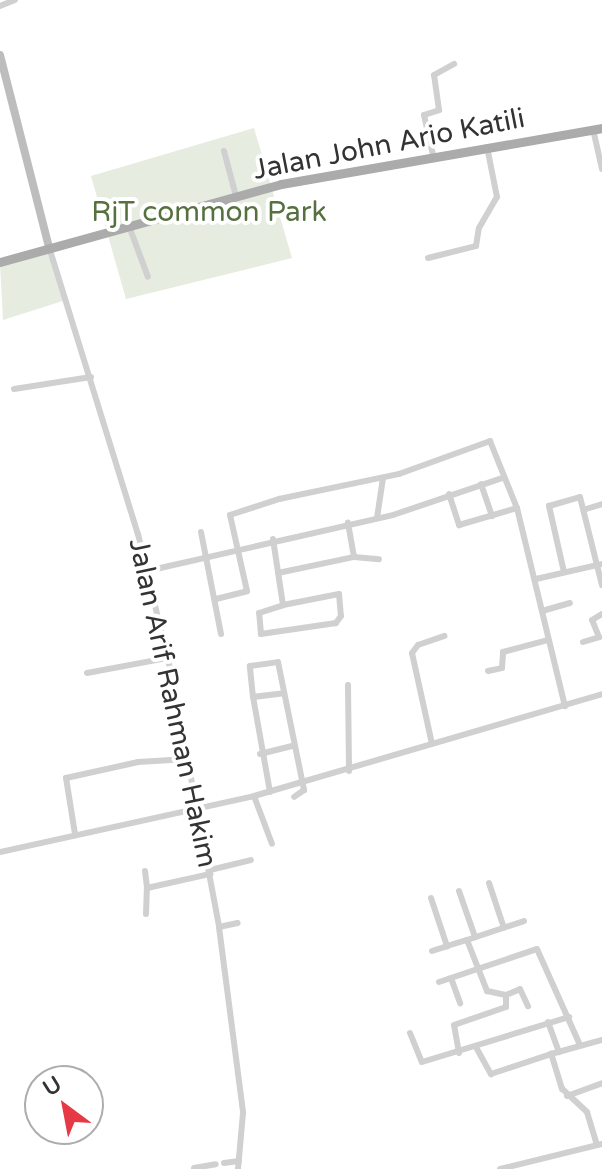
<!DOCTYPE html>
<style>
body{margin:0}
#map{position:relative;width:602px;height:1169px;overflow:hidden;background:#fff;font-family:"Varela Round",sans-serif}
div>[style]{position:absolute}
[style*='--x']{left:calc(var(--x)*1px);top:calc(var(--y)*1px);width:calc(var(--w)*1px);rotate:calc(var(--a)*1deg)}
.green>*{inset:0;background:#e6ecdf}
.street>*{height:6px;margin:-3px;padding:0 3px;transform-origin:3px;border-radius:3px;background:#d0d0d0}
.secondary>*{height:8px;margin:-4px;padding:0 4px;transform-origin:4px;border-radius:4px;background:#bdbdbd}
.primary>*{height:9px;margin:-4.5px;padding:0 4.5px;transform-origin:4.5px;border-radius:4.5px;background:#ababab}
span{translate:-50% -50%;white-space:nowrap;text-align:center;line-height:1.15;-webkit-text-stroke:8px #fff;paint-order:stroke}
.street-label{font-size:28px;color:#333}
.park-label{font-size:28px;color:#56703f}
.north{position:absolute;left:24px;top:1065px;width:80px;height:80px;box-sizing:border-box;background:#fff;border:2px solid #adadad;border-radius:50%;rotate:328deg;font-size:22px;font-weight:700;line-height:32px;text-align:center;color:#333}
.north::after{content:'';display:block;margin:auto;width:28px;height:36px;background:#e63946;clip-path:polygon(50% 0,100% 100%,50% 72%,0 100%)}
</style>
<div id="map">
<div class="green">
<i style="clip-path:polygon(254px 128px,292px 258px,126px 299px,91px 176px)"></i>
<i style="clip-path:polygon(49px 249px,66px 300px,3px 320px,0 263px)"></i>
</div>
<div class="street">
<i style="--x:0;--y:6;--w:16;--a:-22"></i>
<i style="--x:593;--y:129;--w:41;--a:77.3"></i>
<i style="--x:224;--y:151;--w:47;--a:75.1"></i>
<i style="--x:433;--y:155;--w:41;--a:-102.7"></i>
<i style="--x:424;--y:115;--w:16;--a:-18"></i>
<i style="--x:439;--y:110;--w:35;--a:-98"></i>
<i style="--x:434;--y:75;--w:23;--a:-29"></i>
<i style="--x:129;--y:226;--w:54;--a:69.6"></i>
<i style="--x:49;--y:247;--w:300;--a:72.8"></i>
<i style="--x:138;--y:534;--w:142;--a:76.6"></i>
<i style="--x:171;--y:672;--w:259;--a:79.3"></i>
<i style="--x:219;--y:927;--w:188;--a:82.6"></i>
<i style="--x:243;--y:1113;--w:56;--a:95.1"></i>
<i style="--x:428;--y:258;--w:49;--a:-14"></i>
<i style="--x:476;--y:246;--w:18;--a:-81"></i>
<i style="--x:479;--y:228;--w:36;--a:-60"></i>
<i style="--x:497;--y:197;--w:51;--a:-101.3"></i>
<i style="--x:14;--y:389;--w:78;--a:-8.9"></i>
<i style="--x:481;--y:484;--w:34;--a:71"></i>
<i style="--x:449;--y:494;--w:33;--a:72"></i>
<i style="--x:459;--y:525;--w:60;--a:-16.3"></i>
<i style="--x:517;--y:508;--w:204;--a:76.4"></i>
<i style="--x:586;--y:509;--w:17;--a:-17"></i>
<i style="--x:377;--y:518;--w:40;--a:-81.5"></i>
<i style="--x:201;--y:532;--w:104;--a:78.9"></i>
<i style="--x:273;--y:539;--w:67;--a:81.4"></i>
<i style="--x:283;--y:605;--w:57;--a:-11.1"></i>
<i style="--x:339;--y:594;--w:22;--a:85"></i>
<i style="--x:341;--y:616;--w:9;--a:126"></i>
<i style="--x:336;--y:623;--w:76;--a:171.7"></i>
<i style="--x:261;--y:634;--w:21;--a:-95"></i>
<i style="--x:259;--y:613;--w:25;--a:-18"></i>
<i style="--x:354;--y:557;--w:25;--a:5"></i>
<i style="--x:147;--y:571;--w:252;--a:-12.8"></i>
<i style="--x:393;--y:515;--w:115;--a:-18.7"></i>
<i style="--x:564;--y:572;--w:68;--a:-102.8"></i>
<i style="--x:549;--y:506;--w:32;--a:-16"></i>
<i style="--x:580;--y:497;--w:91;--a:76"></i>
<i style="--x:278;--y:573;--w:78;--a:-11.9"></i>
<i style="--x:354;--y:557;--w:35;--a:-100"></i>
<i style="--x:536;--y:579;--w:68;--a:-12.8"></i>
<i style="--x:216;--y:599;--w:32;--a:-14"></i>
<i style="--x:247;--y:591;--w:78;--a:-102.6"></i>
<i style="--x:230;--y:515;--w:52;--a:-18.1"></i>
<i style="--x:279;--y:499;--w:123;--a:-11.8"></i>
<i style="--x:399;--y:474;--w:97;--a:-19.9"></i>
<i style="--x:490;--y:441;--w:72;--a:68.1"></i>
<i style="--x:542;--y:611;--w:29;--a:-16"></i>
<i style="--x:583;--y:642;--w:17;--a:-17"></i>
<i style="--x:599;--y:637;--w:18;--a:-112"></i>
<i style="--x:592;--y:620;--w:12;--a:-31"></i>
<i style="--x:488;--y:671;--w:14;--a:-12"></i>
<i style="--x:502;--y:668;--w:16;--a:-86"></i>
<i style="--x:503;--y:652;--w:47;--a:-14.9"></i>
<i style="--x:87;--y:673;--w:81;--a:-10.6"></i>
<i style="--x:348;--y:685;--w:86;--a:89.3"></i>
<i style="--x:253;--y:697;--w:31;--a:-96"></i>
<i style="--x:250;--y:666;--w:28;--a:-8"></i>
<i style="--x:278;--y:662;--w:131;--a:78.5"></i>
<i style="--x:304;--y:790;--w:12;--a:145"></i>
<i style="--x:432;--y:744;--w:93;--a:-102.4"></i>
<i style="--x:412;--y:653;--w:10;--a:-53"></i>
<i style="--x:418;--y:645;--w:28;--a:-19"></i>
<i style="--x:260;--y:754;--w:34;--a:-14"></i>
<i style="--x:270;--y:792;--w:97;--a:-100.1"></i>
<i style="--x:253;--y:697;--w:31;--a:-7"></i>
<i style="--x:254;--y:796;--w:51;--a:69.4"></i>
<i style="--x:75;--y:834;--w:57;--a:-99.1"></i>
<i style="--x:66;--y:778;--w:74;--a:-12.5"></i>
<i style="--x:138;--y:762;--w:50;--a:-3.4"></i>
<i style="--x:0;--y:852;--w:260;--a:-12.4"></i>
<i style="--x:254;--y:796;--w:363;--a:-16.3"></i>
<i style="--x:210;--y:870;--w:42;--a:-13.7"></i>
<i style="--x:145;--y:871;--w:17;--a:83"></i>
<i style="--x:489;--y:883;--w:47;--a:71.6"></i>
<i style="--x:459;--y:891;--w:49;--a:70.8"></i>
<i style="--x:431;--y:898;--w:51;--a:71.6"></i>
<i style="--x:447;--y:946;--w:21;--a:-17"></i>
<i style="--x:467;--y:940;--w:55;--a:68.6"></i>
<i style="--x:487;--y:991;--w:19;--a:12"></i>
<i style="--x:506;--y:995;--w:15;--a:-23"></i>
<i style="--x:520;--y:989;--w:19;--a:65"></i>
<i style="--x:146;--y:914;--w:26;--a:-88"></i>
<i style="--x:147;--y:888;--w:65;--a:-12.5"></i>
<i style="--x:219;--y:927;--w:19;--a:-12"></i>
<i style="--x:467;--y:940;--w:60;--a:-18.4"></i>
<i style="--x:432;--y:951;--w:16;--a:-18"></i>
<i style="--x:451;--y:978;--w:27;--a:70"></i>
<i style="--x:439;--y:982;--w:103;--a:-18.6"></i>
<i style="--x:537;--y:949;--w:105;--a:65.9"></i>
<i style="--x:548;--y:1022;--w:32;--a:70"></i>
<i style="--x:410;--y:1033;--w:31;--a:68"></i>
<i style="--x:422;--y:1062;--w:154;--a:-17"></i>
<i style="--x:477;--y:1049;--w:29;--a:61"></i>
<i style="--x:491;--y:1074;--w:63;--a:-18.4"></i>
<i style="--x:459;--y:1053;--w:28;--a:-100"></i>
<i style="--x:454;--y:1025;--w:55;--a:-19.1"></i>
<i style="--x:506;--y:1007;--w:12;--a:-90"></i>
<i style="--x:567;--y:1096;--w:37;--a:-20"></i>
<i style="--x:597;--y:1145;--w:34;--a:-107"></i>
<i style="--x:587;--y:1112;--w:34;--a:-137"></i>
<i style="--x:562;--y:1089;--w:37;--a:-107"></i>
<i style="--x:551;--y:1054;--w:53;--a:-15.4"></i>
<i style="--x:224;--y:1163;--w:15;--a:-8"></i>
<i style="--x:194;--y:1168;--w:22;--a:-10"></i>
<i style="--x:500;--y:1169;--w:105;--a:-13.8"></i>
</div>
<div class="secondary">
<i style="--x:0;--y:55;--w:198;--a:75.7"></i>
</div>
<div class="primary">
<i style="--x:0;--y:262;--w:292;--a:-15.5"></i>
<i style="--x:281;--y:184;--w:326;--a:-9.9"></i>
</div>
<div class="street-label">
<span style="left:389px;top:144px;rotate:-11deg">Jalan John Ario Katili</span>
<span style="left:173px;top:703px;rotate:78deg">Jalan Arif Rahman Hakim</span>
</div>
<div class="park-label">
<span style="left:209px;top:212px">RjT common Park</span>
</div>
<div class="north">U</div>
</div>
